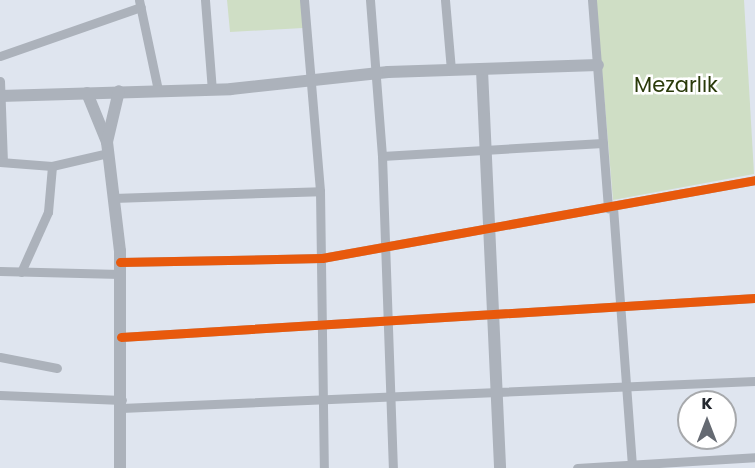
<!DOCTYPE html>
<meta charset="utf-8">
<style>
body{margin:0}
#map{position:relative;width:755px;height:468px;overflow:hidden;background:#dfe5ef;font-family:Poppins,sans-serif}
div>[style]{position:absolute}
.green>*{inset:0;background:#cfdec5}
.minor>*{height:9px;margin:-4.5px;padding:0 4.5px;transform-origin:4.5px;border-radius:4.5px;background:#acb2bb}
.tertiary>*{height:12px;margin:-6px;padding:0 6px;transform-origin:6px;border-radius:6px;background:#acb2bb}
.cycleway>*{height:9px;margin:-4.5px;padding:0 4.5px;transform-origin:4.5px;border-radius:4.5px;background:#e8590c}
span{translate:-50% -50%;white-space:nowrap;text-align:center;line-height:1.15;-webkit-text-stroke:5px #fff;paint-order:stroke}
.park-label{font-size:21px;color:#2a3a0a}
.north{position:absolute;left:677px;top:390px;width:60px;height:60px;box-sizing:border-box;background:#fff;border:2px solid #a7a9ac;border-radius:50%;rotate:0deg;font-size:16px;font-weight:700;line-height:24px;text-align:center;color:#24282f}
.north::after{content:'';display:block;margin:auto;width:21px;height:27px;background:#656a72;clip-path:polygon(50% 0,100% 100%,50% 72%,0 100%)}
</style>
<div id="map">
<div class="green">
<div style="clip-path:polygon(227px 0,301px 0,303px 28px,230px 32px)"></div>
<div style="clip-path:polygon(596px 0,744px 0,754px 174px,613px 200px)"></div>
</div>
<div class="minor">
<div style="left:139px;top:0;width:92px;rotate:78.1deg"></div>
<div style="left:205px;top:0;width:90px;rotate:85.6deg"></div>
<div style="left:304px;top:0;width:192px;rotate:85.2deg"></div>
<div style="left:320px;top:191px;width:277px;rotate:89.2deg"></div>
<div style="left:370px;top:0;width:156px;rotate:85.6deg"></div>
<div style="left:382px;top:156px;width:312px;rotate:88deg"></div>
<div style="left:445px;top:0;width:70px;rotate:85.1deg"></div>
<div style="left:592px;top:0;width:209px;rotate:85.6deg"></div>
<div style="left:0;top:56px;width:149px;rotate:-19.2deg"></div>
<div style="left:0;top:81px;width:81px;rotate:87.9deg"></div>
<div style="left:382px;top:156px;width:221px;rotate:-3.4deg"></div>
<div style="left:0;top:162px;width:52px;rotate:4.4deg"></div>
<div style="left:52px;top:166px;width:57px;rotate:-13.1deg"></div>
<div style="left:113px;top:198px;width:207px;rotate:-1.9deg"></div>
<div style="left:613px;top:207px;width:262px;rotate:85.8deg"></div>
<div style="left:120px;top:262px;width:202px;rotate:-1.1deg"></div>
<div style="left:322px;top:258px;width:440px;rotate:-10.2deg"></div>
<div style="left:0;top:271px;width:120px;rotate:1.4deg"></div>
<div style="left:21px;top:272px;width:66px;rotate:-65.8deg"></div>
<div style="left:48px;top:212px;width:46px;rotate:-85deg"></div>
<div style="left:121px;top:337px;width:635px;rotate:-3.52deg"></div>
<div style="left:0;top:357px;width:58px;rotate:10.9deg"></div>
<div style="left:0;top:395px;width:122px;rotate:2.3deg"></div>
<div style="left:121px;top:408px;width:635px;rotate:-2.44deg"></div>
<div style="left:577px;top:468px;width:178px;rotate:-3.5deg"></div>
</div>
<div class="tertiary">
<div style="left:482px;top:70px;width:398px;rotate:87.4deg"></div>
<div style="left:87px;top:93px;width:53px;rotate:67.8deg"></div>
<div style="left:107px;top:142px;width:110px;rotate:83.2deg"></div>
<div style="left:120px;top:251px;width:217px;rotate:90deg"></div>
<div style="left:0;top:96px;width:231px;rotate:-1.7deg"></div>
<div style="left:231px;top:89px;width:158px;rotate:-6.2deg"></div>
<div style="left:388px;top:72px;width:210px;rotate:-1.9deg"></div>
<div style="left:107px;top:142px;width:52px;rotate:-76.8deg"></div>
</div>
<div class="cycleway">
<div style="left:120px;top:262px;width:202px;rotate:-1.1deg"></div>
<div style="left:322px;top:258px;width:440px;rotate:-10.2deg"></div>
<div style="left:121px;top:337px;width:635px;rotate:-3.52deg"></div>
</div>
<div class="park-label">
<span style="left:676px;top:85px">Mezarlık</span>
</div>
<div class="north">K</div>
</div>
